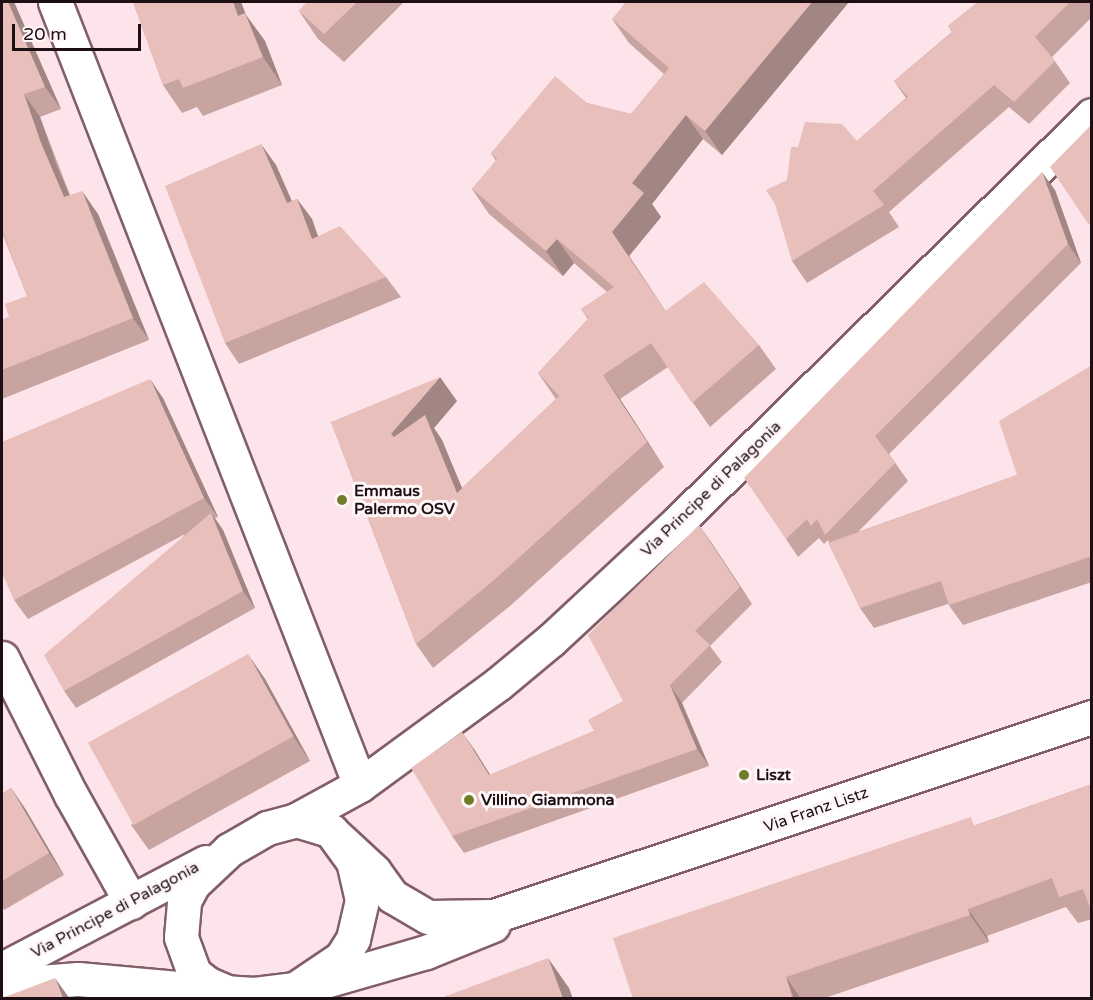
<!DOCTYPE html>
<style>
body{margin:0}
#map{position:relative;width:1093px;height:1000px;overflow:hidden;background:#fde4ea;font-family:"Varela Round",sans-serif}
div>[style]{position:absolute}
.roads{filter:drop-shadow(2px 0 #825f68) drop-shadow(-2px 0 #825f68) drop-shadow(0 2px #825f68) drop-shadow(0 -2px #825f68)}
.minor>*{height:33px;margin:-16.5px;padding:0 16.5px;transform-origin:16.5px;border-radius:16.5px;background:#fff}
.wall>*{inset:0;background:#c8a4a1}
.shaded-wall>*{inset:0;background:#a28683}
.building>*{inset:0;background:#e8bfbb;transform-origin:0 0}
.dots>*{width:16px;height:16px;translate:-50% -50%;box-sizing:border-box;border:3px solid #fff6f8;border-radius:50%}
span{translate:-50% -50%;white-space:nowrap;text-align:center;line-height:1.15;-webkit-text-stroke:6px #fff6f8;paint-order:stroke}
.street-label{font-size:16px;color:#1d0f13}
.poi-label{font-size:16px;color:#1d0f13;font-weight:700}
.left{translate:0 -50%;text-align:left}
.frame{position:absolute;inset:0;border:3px solid #1d0f13;pointer-events:none}
.scale{position:absolute;left:12px;top:24px;width:129px;height:27px;box-sizing:border-box;border:3px solid #1d0f13;border-top:0;padding-left:8px;font-size:18px;line-height:21px;white-space:nowrap;color:#1d0f13;-webkit-text-stroke:4px #fff6f8;paint-order:stroke}
</style>
<div id="map">
<div class="roads">
<div class="minor">
<div style="left:55px;top:2px;width:840px;rotate:68.72deg"></div>
<div style="left:2px;top:658px;width:153px;rotate:63.3deg"></div>
<div style="left:71px;top:795px;width:123px;rotate:60.7deg"></div>
<div style="left:296px;top:820px;width:73px;rotate:-28.7deg"></div>
<div style="left:360px;top:785px;width:171px;rotate:-36.2deg"></div>
<div style="left:498px;top:684px;width:69px;rotate:-39.7deg"></div>
<div style="left:551px;top:640px;width:175px;rotate:-42.9deg"></div>
<div style="left:679px;top:521px;width:579px;rotate:-44.51deg"></div>
<div style="left:296px;top:820px;width:37px;rotate:17deg"></div>
<div style="left:331px;top:831px;width:37px;rotate:54deg"></div>
<div style="left:353px;top:861px;width:40px;rotate:77deg"></div>
<div style="left:362px;top:900px;width:40px;rotate:103deg"></div>
<div style="left:353px;top:939px;width:22px;rotate:122deg"></div>
<div style="left:341px;top:958px;width:55px;rotate:146deg"></div>
<div style="left:295px;top:989px;width:41px;rotate:173deg"></div>
<div style="left:254px;top:994px;width:27px;rotate:-176deg"></div>
<div style="left:227px;top:992px;width:21px;rotate:-157deg"></div>
<div style="left:208px;top:984px;width:18px;rotate:-142deg"></div>
<div style="left:194px;top:973px;width:38px;rotate:-110deg"></div>
<div style="left:181px;top:937px;width:36px;rotate:-85deg"></div>
<div style="left:184px;top:901px;width:19px;rotate:-62deg"></div>
<div style="left:193px;top:884px;width:50px;rotate:-43.4deg"></div>
<div style="left:229px;top:850px;width:44px;rotate:-30.1deg"></div>
<div style="left:267px;top:828px;width:30px;rotate:-15deg"></div>
<div style="left:331px;top:831px;width:59px;rotate:42.9deg"></div>
<div style="left:374px;top:871px;width:31px;rotate:54deg"></div>
<div style="left:392px;top:896px;width:42px;rotate:30.3deg"></div>
<div style="left:428px;top:917px;width:66px;rotate:-0.9deg"></div>
<div style="left:494px;top:916px;width:630px;rotate:-18.41deg"></div>
<div style="left:2px;top:969px;width:230px;rotate:-27.7deg"></div>
<div style="left:315px;top:984px;width:116px;rotate:-16.1deg"></div>
<div style="left:426px;top:952px;width:72px;rotate:-21.9deg"></div>
<div style="left:2px;top:985px;width:76px;rotate:-4.5deg"></div>
<div style="left:78px;top:979px;width:144px;rotate:5.2deg"></div>
</div>
</div>
<div class="wall">
<div style="clip-path:polygon(2px 2px,14px 2px,61px 109px,40px 117px,70px 195px,98px 214px,149px 340px,2px 399px,2px 320px,9px 317px,27px 296px,3px 235px,2px 236px)"></div>
<div style="clip-path:polygon(133px 2px,241px 2px,246px 15px,265px 41px,282px 85px,203px 116px,197px 107px,182px 113px,163px 85px)"></div>
<div style="clip-path:polygon(307px 2px,404px 2px,344px 62px,318px 39px,299px 11px)"></div>
<div style="clip-path:polygon(849px 2px,722px 155px,703px 139px,652px 204px,661px 217px,629px 256px,665px 311px,759px 345px,776px 369px,710px 427px,668px 367px,620px 399px,664px 467px,510px 606px,433px 668px,416px 644px,331px 422px,457px 401px,434px 428px,442px 440px,462px 488px,556px 399px,538px 373px,588px 319px,581px 309px,607px 292px,574px 263px,563px 276px,489px 214px,472px 189px,496px 161px,491px 153px,587px 103px,631px 114px,664px 74px,629px 43px,612px 19px)"></div>
<div style="clip-path:polygon(978px 2px,1092px 2px,1092px 17px,1052px 57px,1070px 83px,1029px 124px,1009px 107px,889px 212px,899px 227px,807px 283px,792px 261px,787px 180px,798px 147px,857px 141px,906px 98px,894px 81px,952px 32px,948px 26px)"></div>
<div style="clip-path:polygon(276px 165px,292px 201px,297px 199px,312px 219px,318px 236px,386px 277px,401px 297px,239px 364px,225px 343px)"></div>
<div style="clip-path:polygon(1055px 190px,1081px 263px,889px 454px,908px 481px,858px 532px,1017px 475px,1092px 365px,1092px 582px,963px 625px,948px 604px,874px 628px,860px 608px,828px 540px,824px 544px,819px 538px,798px 557px,786px 539px)"></div>
<div style="clip-path:polygon(163px 398px,218px 517px,215px 518px,223px 530px,255px 608px,76px 708px,64px 691px,185px 534px,28px 619px,14px 600px)"></div>
<div style="clip-path:polygon(699px 525px,752px 604px,710px 646px,722px 662px,682px 703px,709px 766px,464px 853px,452px 836px,474px 749px,490px 775px,594px 731px,623px 701px)"></div>
<div style="clip-path:polygon(265px 679px,310px 761px,149px 850px,131px 825px)"></div>
<div style="clip-path:polygon(1092px 784px,1092px 919px,1078px 923px,1066px 907px,987px 936px,989px 942px,822px 999px,633px 999px,976px 825px)"></div>
<div style="clip-path:polygon(11px 788px,26px 810px,64px 875px,4px 910px,2px 906px,2px 790px,3px 793px)"></div>
</div>
<div class="shaded-wall">
<div style="clip-path:polygon(8px 2px,14px 2px,61px 109px,45px 87px)"></div>
<div style="clip-path:polygon(233px 2px,241px 2px,246px 15px,265px 41px,282px 85px,263px 57px,238px 16px)"></div>
<div style="clip-path:polygon(812px 2px,849px 2px,722px 155px,705px 131px)"></div>
<div style="clip-path:polygon(24px 94px,40px 117px,57px 166px,80px 220px,64px 197px,41px 143px)"></div>
<div style="clip-path:polygon(686px 115px,703px 139px,652px 204px,661px 217px,629px 256px,682px 335px,612px 232px,632px 183px)"></div>
<div style="clip-path:polygon(261px 144px,276px 165px,301px 223px,287px 203px)"></div>
<div style="clip-path:polygon(1042px 172px,1055px 190px,1081px 263px,1068px 244px)"></div>
<div style="clip-path:polygon(82px 191px,98px 214px,149px 340px,133px 318px)"></div>
<div style="clip-path:polygon(297px 199px,312px 219px,326px 260px,312px 239px)"></div>
<div style="clip-path:polygon(557px 239px,574px 263px,563px 276px,546px 251px)"></div>
<div style="clip-path:polygon(603px 375px,620px 399px,664px 467px,647px 442px)"></div>
<div style="clip-path:polygon(440px 377px,457px 401px,434px 428px,442px 440px,474px 517px,408px 458px,391px 434px)"></div>
<div style="clip-path:polygon(150px 379px,163px 398px,218px 517px,204px 498px)"></div>
<div style="clip-path:polygon(211px 513px,223px 530px,255px 608px,243px 591px)"></div>
<div style="clip-path:polygon(699px 525px,711px 542px,752px 604px,740px 587px)"></div>
<div style="clip-path:polygon(248px 654px,265px 679px,310px 761px,293px 736px)"></div>
<div style="clip-path:polygon(670px 685px,682px 703px,709px 766px,697px 749px)"></div>
<div style="clip-path:polygon(462px 732px,474px 749px,501px 792px,489px 775px)"></div>
<div style="clip-path:polygon(11px 788px,26px 810px,64px 875px,49px 853px)"></div>
<div style="clip-path:polygon(968px 909px,987px 936px,989px 942px,970px 915px)"></div>
<div style="clip-path:polygon(548px 958px,569px 988px,573px 999px,563px 999px)"></div>
<div style="clip-path:polygon(786px 977px,801px 999px,794px 999px)"></div>
<div style="clip-path:polygon(55px 978px,70px 999px,63px 999px)"></div>
</div>
<div class="building">
<div style="clip-path:polygon(2px 2px,8px 2px,45px 87px,24px 94px,41px 143px,64px 197px,82px 191px,133px 318px,2px 370px,2px 320px,9px 317px,5px 304px,27px 296px,2px 230px)"></div>
<div style="clip-path:polygon(133px 2px,233px 2px,238px 16px,245px 13px,263px 57px,183px 88px,179px 79px,163px 85px)"></div>
<div style="clip-path:polygon(307px 2px,357px 2px,324px 34px,299px 11px)"></div>
<div style="clip-path:polygon(626px 2px,812px 2px,705px 131px,686px 115px,632px 183px,644px 193px,612px 232px,665px 311px,704px 282px,759px 345px,692px 403px,651px 343px,603px 375px,647px 442px,493px 581px,416px 644px,331px 422px,440px 377px,391px 434px,394px 437px,425px 415px,457px 493px,559px 396px,538px 373px,589px 318px,581px 309px,614px 287px,557px 239px,546px 251px,472px 189px,497px 159px,491px 153px,555px 76px,587px 103px,631px 114px,669px 68px,612px 19px)"></div>
<div style="clip-path:polygon(978px 2px,1070px 2px,1035px 37px,1055px 61px,1014px 102px,994px 85px,873px 191px,884px 205px,792px 261px,775px 204px,766px 190px,787px 180px,791px 147px,798px 147px,805px 122px,842px 124px,857px 141px,908px 97px,894px 81px,953px 32px,948px 26px)"></div>
<div style="clip-path:polygon(1092px 124px,1092px 222px,1089px 225px,1050px 167px)"></div>
<div style="clip-path:polygon(261px 144px,287px 203px,297px 199px,312px 239px,340px 226px,386px 277px,225px 343px,165px 186px)"></div>
<div style="clip-path:polygon(1042px 172px,1068px 244px,875px 436px,895px 463px,825px 535px,817px 519px,811px 526px,807px 519px,786px 539px,744px 478px)"></div>
<div style="clip-path:polygon(1092px 365px,1092px 556px,949px 605px,941px 581px,860px 608px,828px 543px,1017px 475px,999px 421px)"></div>
<div style="clip-path:polygon(150px 379px,204px 498px,14px 600px,2px 573px,2px 442px)"></div>
<div style="clip-path:polygon(211px 513px,243px 591px,64px 691px,44px 655px)"></div>
<div style="clip-path:polygon(699px 525px,740px 587px,695px 631px,710px 645px,670px 685px,697px 749px,452px 836px,411px 768px,462px 732px,489px 775px,594px 731px,588px 720px,623px 701px,588px 635px)"></div>
<div style="left:248px;top:654px;width:94px;height:183px;rotate:61deg"></div>
<div style="clip-path:polygon(1092px 784px,1092px 913px,1083px 889px,1059px 897px,1052px 878px,968px 909px,970px 915px,786px 977px,792px 997px,788px 999px,633px 999px,613px 938px,971px 817px,974px 826px)"></div>
<div style="clip-path:polygon(11px 788px,49px 853px,2px 881px,2px 794px)"></div>
<div style="clip-path:polygon(548px 958px,563px 999px,438px 999px)"></div>
<div style="clip-path:polygon(55px 978px,63px 999px,2px 999px,2px 998px)"></div>
</div>
<div class="dots">
<div style="left:342px;top:500px;background:#707c28"></div>
<div style="left:744px;top:775px;background:#707c28"></div>
<div style="left:469px;top:800px;background:#707c28"></div>
</div>
<div class="street-label">
<span style="left:711px;top:489px;rotate:-44deg">Via Principe di Palagonia</span>
<span style="left:816px;top:810px;rotate:-19deg">Via Franz Listz</span>
<span style="left:115px;top:910px;rotate:-28deg">Via Principe di Palagonia</span>
</div>
<div class="poi-label">
<span class="left" style="left:354px;top:500px">Emmaus<br>Palermo OSV</span>
<span class="left" style="left:756px;top:775px">Liszt</span>
<span class="left" style="left:481px;top:800px">Villino Giammona</span>
</div>
<div class="frame"></div>
<div class="scale">20 m</div>
</div>
